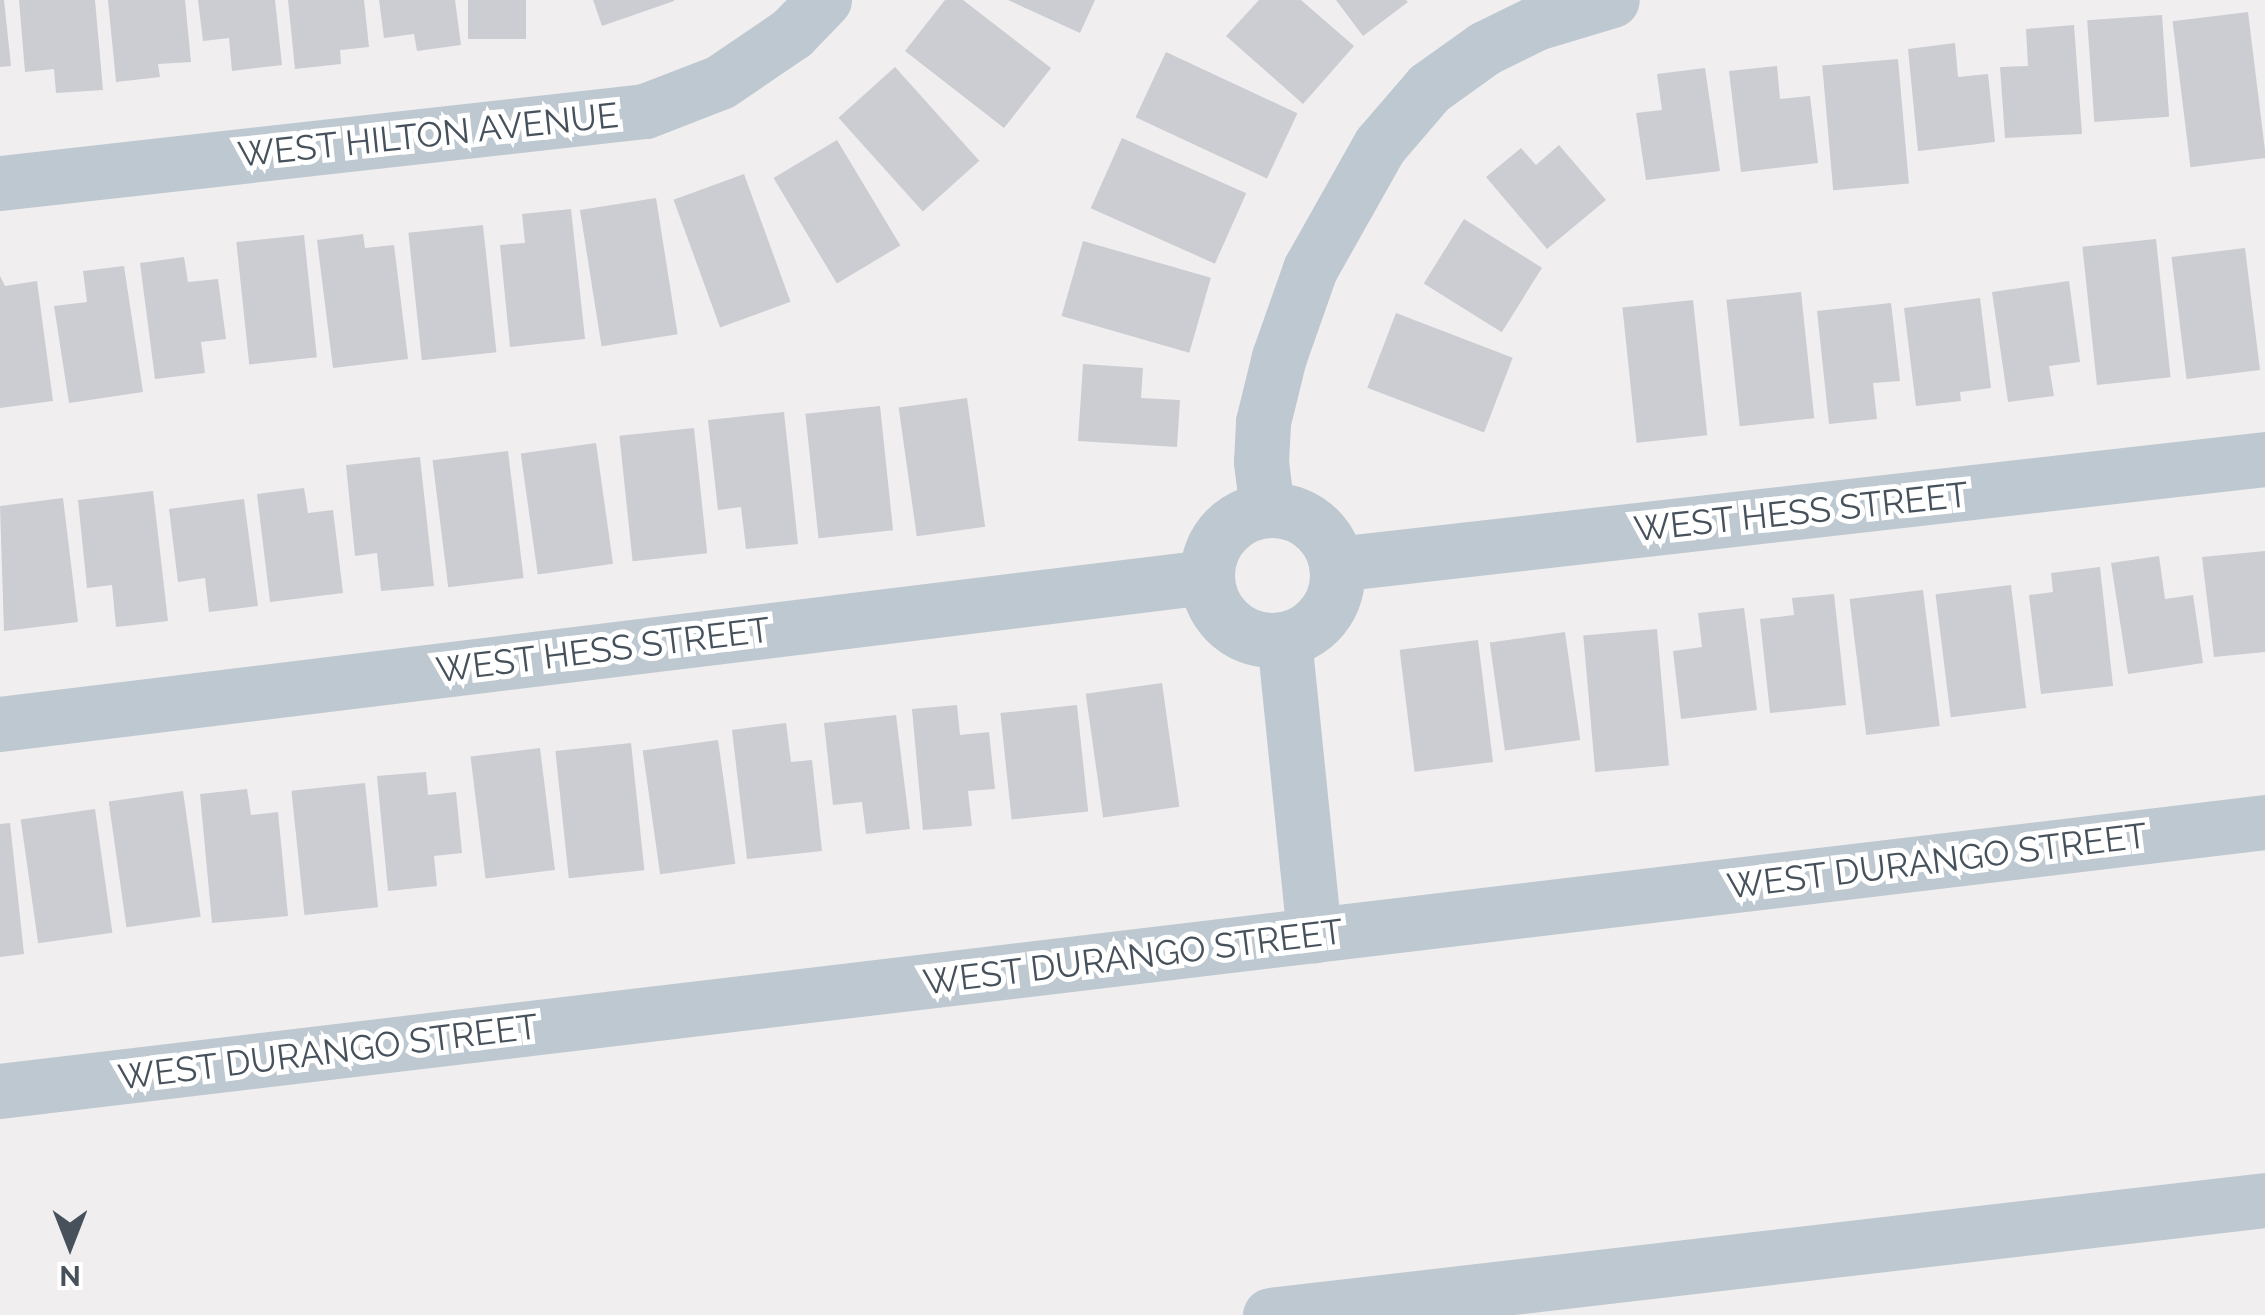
<!DOCTYPE html>
<style>
body{margin:0}
#map{position:relative;width:2265px;height:1315px;overflow:hidden;background:#f0eeee;font-family:Raleway,sans-serif}
div>[style]{position:absolute}
.building>*{inset:0;background:#cbcdd3;transform-origin:0 0}
.minor>*{height:55px;margin:-27.5px;padding:0 27.5px;transform-origin:27.5px;border-radius:27.5px;background:#bec8d0}
.minor>.ring{margin:-27.5px;padding:0;box-sizing:content-box;background:none;border:55px solid #bec8d0;border-radius:50%}
span{translate:-50% -50%;white-space:nowrap;text-align:center;line-height:1.15;-webkit-text-stroke:10px #fff;paint-order:stroke}
.street-label{font-size:35px;color:#46515b}
.north{position:absolute;left:20px;top:1195px;width:100px;height:100px;-webkit-text-stroke:8px #fff;paint-order:stroke;rotate:180deg;font-size:28px;font-weight:700;line-height:40px;text-align:center;color:#46515b}
.north::after{content:'';display:block;margin:auto;width:35px;height:45px;background:#46515b;clip-path:polygon(50% 0,100% 100%,50% 72%,0 100%)}
</style>
<div id="map">
<div class="building">
<div style="clip-path:polygon(0 0,4px 0,11px 66px,0 67px)"></div>
<div style="clip-path:polygon(19px 0,95px 0,103px 90px,56px 93px,54px 69px,25px 72px)"></div>
<div style="clip-path:polygon(108px 0,185px 0,191px 62px,158px 64px,160px 77px,116px 82px)"></div>
<div style="clip-path:polygon(198px 0,275px 0,282px 65px,232px 71px,229px 38px,203px 41px)"></div>
<div style="clip-path:polygon(288px 0,364px 0,369px 47px,340px 50px,341px 64px,295px 69px)"></div>
<div style="clip-path:polygon(379px 0,455px 0,461px 45px,417px 51px,414px 34px,384px 38px)"></div>
<div style="left:468px;top:0;width:58px;height:39px"></div>
<div style="clip-path:polygon(593px 0,674px 0,674px 1px,602px 26px)"></div>
<div style="clip-path:polygon(945px 0,963px 0,1051px 68px,1004px 128px,905px 51px)"></div>
<div style="clip-path:polygon(1008px 0,1095px 0,1080px 33px)"></div>
<div style="clip-path:polygon(1259px 0,1301px 0,1354px 46px,1303px 104px,1226px 36px)"></div>
<div style="clip-path:polygon(1336px 0,1406px 0,1408px 2px,1363px 36px)"></div>
<div style="left:2248px;top:12px;width:147px;height:76px;rotate:83deg"></div>
<div style="left:2162px;top:15px;width:102px;height:75px;rotate:86deg"></div>
<div style="clip-path:polygon(2074px 25px,2082px 134px,2005px 138px,2000px 67px,2028px 66px,2026px 29px)"></div>
<div style="clip-path:polygon(1955px 43px,1958px 77px,1988px 74px,1995px 142px,1918px 151px,1908px 49px)"></div>
<div style="left:1166px;top:52px;width:145px;height:72px;rotate:25deg"></div>
<div style="left:1898px;top:59px;width:125px;height:76px;rotate:85deg"></div>
<div style="clip-path:polygon(1777px 66px,1780px 99px,1810px 96px,1818px 163px,1741px 172px,1729px 71px)"></div>
<div style="left:895px;top:67px;width:126px;height:76px;rotate:48deg"></div>
<div style="clip-path:polygon(1705px 68px,1720px 171px,1646px 180px,1636px 113px,1662px 110px,1657px 74px)"></div>
<div style="left:1122px;top:138px;width:136px;height:77px;rotate:24deg"></div>
<div style="left:837px;top:140px;width:123px;height:74px;rotate:59deg"></div>
<div style="clip-path:polygon(1559px 145px,1606px 200px,1547px 249px,1486px 177px,1521px 148px,1536px 165px)"></div>
<div style="left:744px;top:174px;width:136px;height:75px;rotate:70deg"></div>
<div style="left:656px;top:198px;width:138px;height:77px;rotate:81deg"></div>
<div style="clip-path:polygon(571px 209px,585px 339px,510px 347px,500px 245px,525px 243px,522px 214px)"></div>
<div style="left:1464px;top:219px;width:92px;height:76px;rotate:32deg"></div>
<div style="left:483px;top:225px;width:128px;height:75px;rotate:84deg"></div>
<div style="clip-path:polygon(363px 234px,365px 248px,394px 245px,408px 359px,333px 368px,317px 240px)"></div>
<div style="left:304px;top:235px;width:123px;height:68px;rotate:84deg"></div>
<div style="left:2156px;top:239px;width:139px;height:74px;rotate:84deg"></div>
<div style="left:1083px;top:241px;width:133px;height:78px;rotate:16deg"></div>
<div style="left:2245px;top:248px;width:123px;height:74px;rotate:83deg"></div>
<div style="clip-path:polygon(184px 257px,188px 282px,218px 279px,226px 339px,201px 342px,205px 373px,155px 379px,140px 263px)"></div>
<div style="clip-path:polygon(124px 266px,143px 392px,69px 403px,54px 306px,87px 302px,83px 271px)"></div>
<div style="clip-path:polygon(0 276px,5px 286px,37px 281px,53px 401px,0 408px)"></div>
<div style="clip-path:polygon(2069px 281px,2080px 362px,2049px 366px,2054px 396px,2008px 402px,1992px 292px)"></div>
<div style="left:1801px;top:292px;width:127px;height:75px;rotate:84deg"></div>
<div style="clip-path:polygon(1980px 298px,1991px 388px,1960px 392px,1961px 401px,1916px 406px,1904px 308px)"></div>
<div style="left:1693px;top:300px;width:136px;height:71px;rotate:84deg"></div>
<div style="clip-path:polygon(1891px 303px,1900px 381px,1873px 383px,1877px 419px,1829px 424px,1817px 311px)"></div>
<div style="left:1396px;top:313px;width:125px;height:80px;rotate:21deg"></div>
<div style="clip-path:polygon(1083px 364px,1143px 368px,1141px 398px,1180px 400px,1177px 447px,1078px 441px)"></div>
<div style="left:967px;top:398px;width:130px;height:69px;rotate:82deg"></div>
<div style="left:880px;top:406px;width:125px;height:75px;rotate:84deg"></div>
<div style="clip-path:polygon(784px 412px,798px 544px,746px 549px,741px 507px,718px 510px,708px 420px)"></div>
<div style="left:694px;top:428px;width:126px;height:75px;rotate:84deg"></div>
<div style="left:596px;top:443px;width:122px;height:76px;rotate:82deg"></div>
<div style="left:508px;top:451px;width:128px;height:76px;rotate:83deg"></div>
<div style="clip-path:polygon(420px 457px,434px 586px,381px 591px,377px 553px,355px 556px,346px 465px)"></div>
<div style="clip-path:polygon(304px 488px,308px 513px,333px 510px,343px 593px,270px 602px,257px 494px)"></div>
<div style="clip-path:polygon(153px 491px,168px 621px,116px 627px,112px 585px,87px 588px,78px 500px)"></div>
<div style="clip-path:polygon(63px 498px,78px 622px,4px 631px,0 506px)"></div>
<div style="clip-path:polygon(244px 499px,258px 606px,209px 612px,205px 578px,178px 582px,169px 509px)"></div>
<div style="clip-path:polygon(2265px 551px,2265px 652px,2214px 657px,2202px 557px)"></div>
<div style="clip-path:polygon(2159px 556px,2165px 599px,2193px 595px,2203px 663px,2128px 674px,2111px 563px)"></div>
<div style="clip-path:polygon(2100px 567px,2113px 686px,2041px 694px,2029px 595px,2053px 592px,2051px 573px)"></div>
<div style="left:2011px;top:585px;width:124px;height:76px;rotate:83deg"></div>
<div style="left:1923px;top:590px;width:137px;height:74px;rotate:83deg"></div>
<div style="clip-path:polygon(1834px 594px,1846px 705px,1770px 713px,1760px 619px,1794px 615px,1792px 598px)"></div>
<div style="clip-path:polygon(1744px 608px,1757px 710px,1681px 719px,1673px 651px,1702px 647px,1698px 613px)"></div>
<div style="left:1657px;top:629px;width:137px;height:74px;rotate:85deg"></div>
<div style="left:1565px;top:632px;width:109px;height:76px;rotate:82deg"></div>
<div style="left:1478px;top:640px;width:123px;height:79px;rotate:83deg"></div>
<div style="left:1162px;top:683px;width:125px;height:77px;rotate:82deg"></div>
<div style="clip-path:polygon(957px 705px,960px 735px,989px 732px,995px 789px,968px 791px,972px 826px,923px 830px,912px 709px)"></div>
<div style="left:1077px;top:705px;width:107px;height:77px;rotate:84deg"></div>
<div style="clip-path:polygon(896px 715px,910px 829px,866px 834px,862px 802px,833px 805px,824px 723px)"></div>
<div style="clip-path:polygon(786px 723px,791px 762px,812px 760px,822px 851px,747px 859px,732px 730px)"></div>
<div style="left:718px;top:740px;width:125px;height:76px;rotate:82deg"></div>
<div style="left:631px;top:743px;width:128px;height:76px;rotate:84deg"></div>
<div style="left:540px;top:748px;width:123px;height:70px;rotate:83deg"></div>
<div style="clip-path:polygon(426px 772px,428px 795px,456px 792px,462px 853px,434px 856px,437px 886px,388px 891px,377px 776px)"></div>
<div style="left:365px;top:783px;width:125px;height:74px;rotate:84deg"></div>
<div style="clip-path:polygon(247px 789px,251px 815px,278px 812px,288px 916px,212px 923px,200px 794px)"></div>
<div style="left:183px;top:791px;width:127px;height:75px;rotate:82deg"></div>
<div style="left:95px;top:809px;width:125px;height:75px;rotate:82deg"></div>
<div style="clip-path:polygon(10px 823px,24px 954px,0 957px,0 824px)"></div>
</div>
<div class="minor">
<div style="left:0;top:183px;width:649px;rotate:-6.37deg"></div>
<div style="left:645px;top:111px;width:80px;rotate:-21.1deg"></div>
<div style="left:720px;top:82px;width:87px;rotate:-34.2deg"></div>
<div style="left:792px;top:33px;width:46px;rotate:-45.9deg"></div>
<div style="left:1267px;top:510px;width:48px;rotate:-97.1deg"></div>
<div style="left:1261px;top:462px;width:40px;rotate:-87.1deg"></div>
<div style="left:1263px;top:422px;width:67px;rotate:-76.2deg"></div>
<div style="left:1279px;top:357px;width:93px;rotate:-70.6deg"></div>
<div style="left:1310px;top:269px;width:142px;rotate:-60.6deg"></div>
<div style="left:1380px;top:145px;width:75px;rotate:-49.3deg"></div>
<div style="left:1429px;top:88px;width:69px;rotate:-35.5deg"></div>
<div style="left:1485px;top:48px;width:57px;rotate:-26.1deg"></div>
<div style="left:1536px;top:23px;width:79px;rotate:-16.8deg"></div>
<div class="ring" style="left:1207px;top:510px;width:75px;height:75px"></div>
<div style="left:1336px;top:564px;width:935px;rotate:-6.45deg"></div>
<div style="left:1284px;top:639px;width:298px;rotate:84.2deg"></div>
<div style="left:0;top:724px;width:1215px;rotate:-6.95deg"></div>
<div style="left:0;top:1091px;width:2281px;rotate:-6.77deg"></div>
<div style="left:1270px;top:1315px;width:1002px;rotate:-6.59deg"></div>
</div>
<div class="street-label">
<span style="left:428px;top:135px;rotate:-6deg">WEST HILTON AVENUE</span>
<span style="left:1801px;top:512px;rotate:-6deg">WEST HESS STREET</span>
<span style="left:603px;top:650px;rotate:-7deg">WEST HESS STREET</span>
<span style="left:1937px;top:861px;rotate:-7deg">WEST DURANGO STREET</span>
<span style="left:1133px;top:957px;rotate:-7deg">WEST DURANGO STREET</span>
<span style="left:328px;top:1052px;rotate:-7deg">WEST DURANGO STREET</span>
</div>
<div class="north">N</div>
</div>
